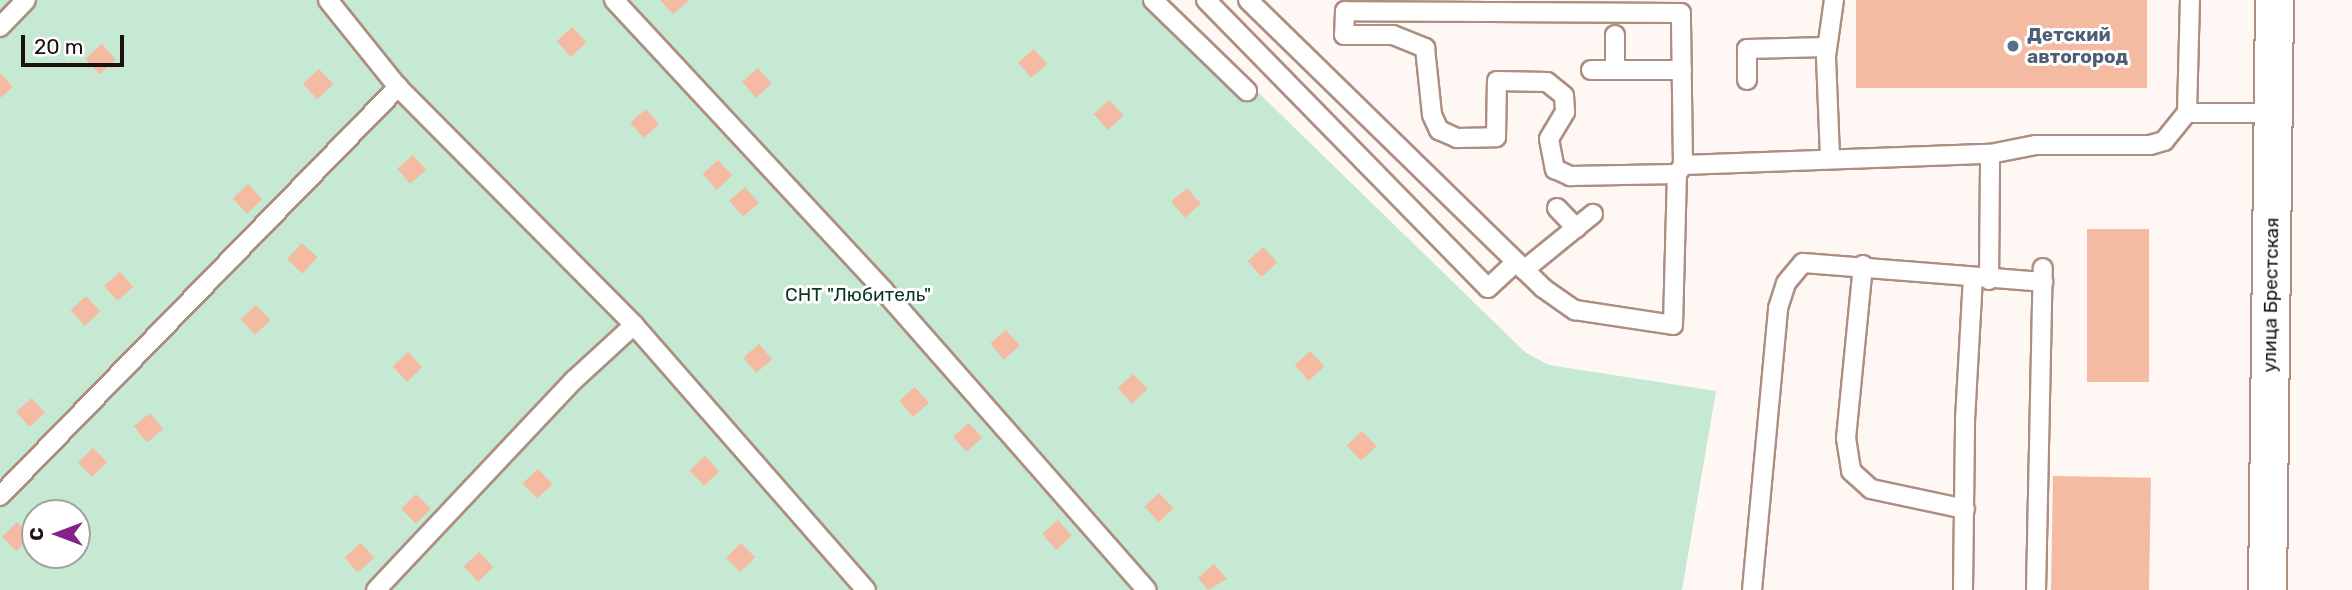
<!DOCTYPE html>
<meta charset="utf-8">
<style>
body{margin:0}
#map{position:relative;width:2352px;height:590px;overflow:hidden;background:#fef7f4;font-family:Rubik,sans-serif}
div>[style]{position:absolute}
.green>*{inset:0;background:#c5e9d2}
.building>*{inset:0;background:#f4baa2;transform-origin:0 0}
.roads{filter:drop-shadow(2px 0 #ad8e81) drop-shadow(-2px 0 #ad8e81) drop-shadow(0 2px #ad8e81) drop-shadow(0 -2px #ad8e81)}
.lane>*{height:18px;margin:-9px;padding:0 9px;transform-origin:9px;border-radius:9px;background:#fff}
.street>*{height:37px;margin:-18.5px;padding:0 18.5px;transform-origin:18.5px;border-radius:18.5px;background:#fff}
.dots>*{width:19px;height:19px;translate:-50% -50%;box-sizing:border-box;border:4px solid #fff;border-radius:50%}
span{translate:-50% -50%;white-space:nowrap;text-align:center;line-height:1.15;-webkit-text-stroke:6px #fff;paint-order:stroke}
.service-label{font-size:19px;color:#4e5e75;font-weight:700}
.left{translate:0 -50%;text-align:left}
.park-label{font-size:19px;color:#0a3720}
.street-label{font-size:19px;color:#1c110c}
.north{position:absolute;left:21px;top:499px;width:70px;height:70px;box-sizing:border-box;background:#fff;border:2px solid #a4a09e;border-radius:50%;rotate:270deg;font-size:19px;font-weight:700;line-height:28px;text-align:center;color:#1c110c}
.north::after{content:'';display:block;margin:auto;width:24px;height:32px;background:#87228a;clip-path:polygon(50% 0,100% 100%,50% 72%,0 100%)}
.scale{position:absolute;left:21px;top:35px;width:103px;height:32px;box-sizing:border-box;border:4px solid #1c110c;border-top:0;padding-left:9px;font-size:21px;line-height:24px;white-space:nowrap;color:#1c110c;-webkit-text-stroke:5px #fff;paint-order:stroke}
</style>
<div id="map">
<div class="green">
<div style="clip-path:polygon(evenodd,0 0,1163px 0,1526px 353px,1549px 365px,1716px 391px,1682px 590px,0 590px,0 0,35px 513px,77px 513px,77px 555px,35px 555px,35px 513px)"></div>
</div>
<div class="building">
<div style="clip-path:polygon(660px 0,689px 0,673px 14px)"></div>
<div style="left:1856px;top:0;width:291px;height:88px"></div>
<div style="left:572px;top:27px;width:21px;height:21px;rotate:47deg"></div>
<div style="left:102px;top:44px;width:21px;height:22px;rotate:49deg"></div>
<div style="left:1034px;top:49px;width:20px;height:21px;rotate:49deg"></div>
<div style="left:758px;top:68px;width:21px;height:21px;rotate:49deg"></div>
<div style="left:319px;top:69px;width:21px;height:22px;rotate:47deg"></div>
<div style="clip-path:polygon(0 73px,13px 87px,0 98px)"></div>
<div style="left:1109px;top:100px;width:21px;height:21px;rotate:47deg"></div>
<div style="left:646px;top:109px;width:20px;height:21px;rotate:49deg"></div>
<div style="left:413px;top:155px;width:20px;height:21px;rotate:49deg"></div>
<div style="left:718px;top:160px;width:21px;height:21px;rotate:47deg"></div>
<div style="left:248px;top:184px;width:21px;height:21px;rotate:47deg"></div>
<div style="left:745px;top:187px;width:21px;height:21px;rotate:49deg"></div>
<div style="left:1187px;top:188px;width:21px;height:21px;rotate:49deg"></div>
<div style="left:2087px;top:229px;width:62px;height:153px"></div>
<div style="left:302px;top:243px;width:21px;height:22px;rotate:43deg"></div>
<div style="left:1263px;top:247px;width:21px;height:21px;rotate:47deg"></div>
<div style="left:120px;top:272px;width:20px;height:21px;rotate:49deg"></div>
<div style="left:86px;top:296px;width:21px;height:21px;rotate:47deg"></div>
<div style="left:256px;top:305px;width:21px;height:21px;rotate:47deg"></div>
<div style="left:1006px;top:330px;width:21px;height:21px;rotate:49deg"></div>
<div style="left:759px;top:344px;width:20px;height:21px;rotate:49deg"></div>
<div style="left:1310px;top:351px;width:21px;height:21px;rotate:47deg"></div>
<div style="left:408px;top:352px;width:21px;height:21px;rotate:47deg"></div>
<div style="left:1133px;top:374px;width:21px;height:21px;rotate:47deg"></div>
<div style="left:915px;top:387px;width:21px;height:21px;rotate:49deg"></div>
<div style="left:32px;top:398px;width:20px;height:21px;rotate:49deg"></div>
<div style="left:150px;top:413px;width:21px;height:21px;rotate:51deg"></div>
<div style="left:969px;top:423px;width:20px;height:21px;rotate:49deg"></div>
<div style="left:1362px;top:431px;width:21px;height:21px;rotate:47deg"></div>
<div style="left:93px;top:448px;width:20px;height:21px;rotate:45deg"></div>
<div style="left:705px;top:456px;width:21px;height:21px;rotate:47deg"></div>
<div style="left:538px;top:469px;width:21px;height:21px;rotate:47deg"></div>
<div style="left:2053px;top:476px;width:98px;height:114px;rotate:1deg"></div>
<div style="left:1159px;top:493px;width:21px;height:20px;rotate:47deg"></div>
<div style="left:416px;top:494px;width:21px;height:21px;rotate:45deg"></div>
<div style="left:1058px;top:520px;width:21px;height:21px;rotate:49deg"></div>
<div style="left:17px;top:522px;width:20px;height:21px;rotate:45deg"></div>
<div style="left:361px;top:543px;width:20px;height:22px;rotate:49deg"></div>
<div style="left:741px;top:543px;width:20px;height:21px;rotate:45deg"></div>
<div style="left:479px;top:552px;width:21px;height:21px;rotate:47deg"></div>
<div style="clip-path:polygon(1214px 564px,1227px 579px,1208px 590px,1198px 578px)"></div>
</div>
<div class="roads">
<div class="lane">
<div style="left:328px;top:0;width:112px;rotate:51.2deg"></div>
<div style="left:398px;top:87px;width:335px;rotate:45.2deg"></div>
<div style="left:634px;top:325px;width:352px;rotate:48.8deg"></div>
<div style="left:614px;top:0;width:397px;rotate:47.1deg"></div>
<div style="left:884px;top:291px;width:398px;rotate:48.7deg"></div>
<div style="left:1153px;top:0;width:131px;rotate:44.1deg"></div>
<div style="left:1206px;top:0;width:403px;rotate:45.6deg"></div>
<div style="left:1488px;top:288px;width:38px;rotate:-43deg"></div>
<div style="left:1248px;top:0;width:412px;rotate:44.3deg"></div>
<div style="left:1543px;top:288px;width:39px;rotate:35deg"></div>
<div style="left:1575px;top:310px;width:99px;rotate:8.7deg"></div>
<div style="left:1673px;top:325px;width:151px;rotate:-88.5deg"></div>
<div style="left:1677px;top:174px;width:11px;rotate:-56deg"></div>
<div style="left:1683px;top:165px;width:152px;rotate:-90.8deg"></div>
<div style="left:1681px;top:13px;width:336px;rotate:-179.7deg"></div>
<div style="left:1345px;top:11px;width:24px;rotate:92deg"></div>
<div style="left:1344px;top:35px;width:49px"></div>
<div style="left:1393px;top:35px;width:35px;rotate:22deg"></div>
<div style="left:1425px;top:48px;width:67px;rotate:84deg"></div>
<div style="left:1432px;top:115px;width:17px;rotate:65deg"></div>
<div style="left:1439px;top:130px;width:20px;rotate:24deg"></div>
<div style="left:1457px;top:138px;width:39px;rotate:-1deg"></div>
<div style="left:1496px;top:137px;width:56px;rotate:-89deg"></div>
<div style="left:1497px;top:81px;width:50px;rotate:1.1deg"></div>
<div style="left:1547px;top:82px;width:22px;rotate:39deg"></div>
<div style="left:1564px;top:96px;width:16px;rotate:86deg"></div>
<div style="left:1565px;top:112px;width:31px;rotate:121deg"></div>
<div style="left:1549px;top:139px;width:31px;rotate:79deg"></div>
<div style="left:1555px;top:169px;width:17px;rotate:25deg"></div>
<div style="left:1570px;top:176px;width:107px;rotate:-1.1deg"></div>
<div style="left:0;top:27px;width:37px;rotate:-46deg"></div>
<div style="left:1615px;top:35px;width:35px;rotate:90deg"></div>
<div style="left:1591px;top:70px;width:91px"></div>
<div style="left:1747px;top:80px;width:31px;rotate:-90deg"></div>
<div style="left:1747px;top:49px;width:80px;rotate:-1.4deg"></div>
<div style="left:2187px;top:113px;width:86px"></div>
<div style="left:1830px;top:157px;width:101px;rotate:-92.3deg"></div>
<div style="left:1826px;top:56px;width:57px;rotate:-81.9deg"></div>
<div style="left:1683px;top:165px;width:307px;rotate:-2.1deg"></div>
<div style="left:1990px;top:154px;width:47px;rotate:-11.1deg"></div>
<div style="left:2036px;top:145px;width:114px"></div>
<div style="left:2150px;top:145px;width:15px;rotate:-16deg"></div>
<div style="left:2164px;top:141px;width:36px;rotate:-51deg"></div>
<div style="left:2187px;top:113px;width:113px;rotate:-88.5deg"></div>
<div style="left:1557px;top:208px;width:28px;rotate:46deg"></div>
<div style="left:1863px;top:265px;width:174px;rotate:95.6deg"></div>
<div style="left:1846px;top:438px;width:33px;rotate:81deg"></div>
<div style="left:1851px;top:471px;width:27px;rotate:42deg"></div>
<div style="left:1871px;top:489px;width:96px;rotate:12deg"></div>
<div style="left:1524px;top:270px;width:89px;rotate:-39.1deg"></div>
<div style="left:1989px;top:280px;width:126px;rotate:-89.5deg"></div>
<div style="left:0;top:496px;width:571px;rotate:-45.78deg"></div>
<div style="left:376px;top:590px;width:289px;rotate:-46.7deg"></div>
<div style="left:574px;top:380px;width:81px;rotate:-42.5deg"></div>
<div style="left:1752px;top:590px;width:283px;rotate:-84.7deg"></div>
<div style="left:1778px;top:308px;width:26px;rotate:-72deg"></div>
<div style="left:1786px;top:283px;width:26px;rotate:-50deg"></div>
<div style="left:1803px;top:263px;width:241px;rotate:4.5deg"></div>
<div style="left:1963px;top:590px;width:170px;rotate:-89.3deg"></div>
<div style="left:1965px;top:420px;width:141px;rotate:-86.8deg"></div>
<div style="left:2036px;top:590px;width:322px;rotate:-88.8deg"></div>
</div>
<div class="street">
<div style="left:2267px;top:590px;width:590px;rotate:-89.32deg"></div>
</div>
</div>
<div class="dots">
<div style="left:2013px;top:46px;background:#5c6f8a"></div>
</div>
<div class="service-label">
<span class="left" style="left:2027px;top:46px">Детский<br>автогород</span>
</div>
<div class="park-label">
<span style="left:858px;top:295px">СНТ "Любитель"</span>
</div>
<div class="street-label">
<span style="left:2271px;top:295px;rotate:-89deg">улица Брестская</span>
</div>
<div class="north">С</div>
<div class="scale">20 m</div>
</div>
